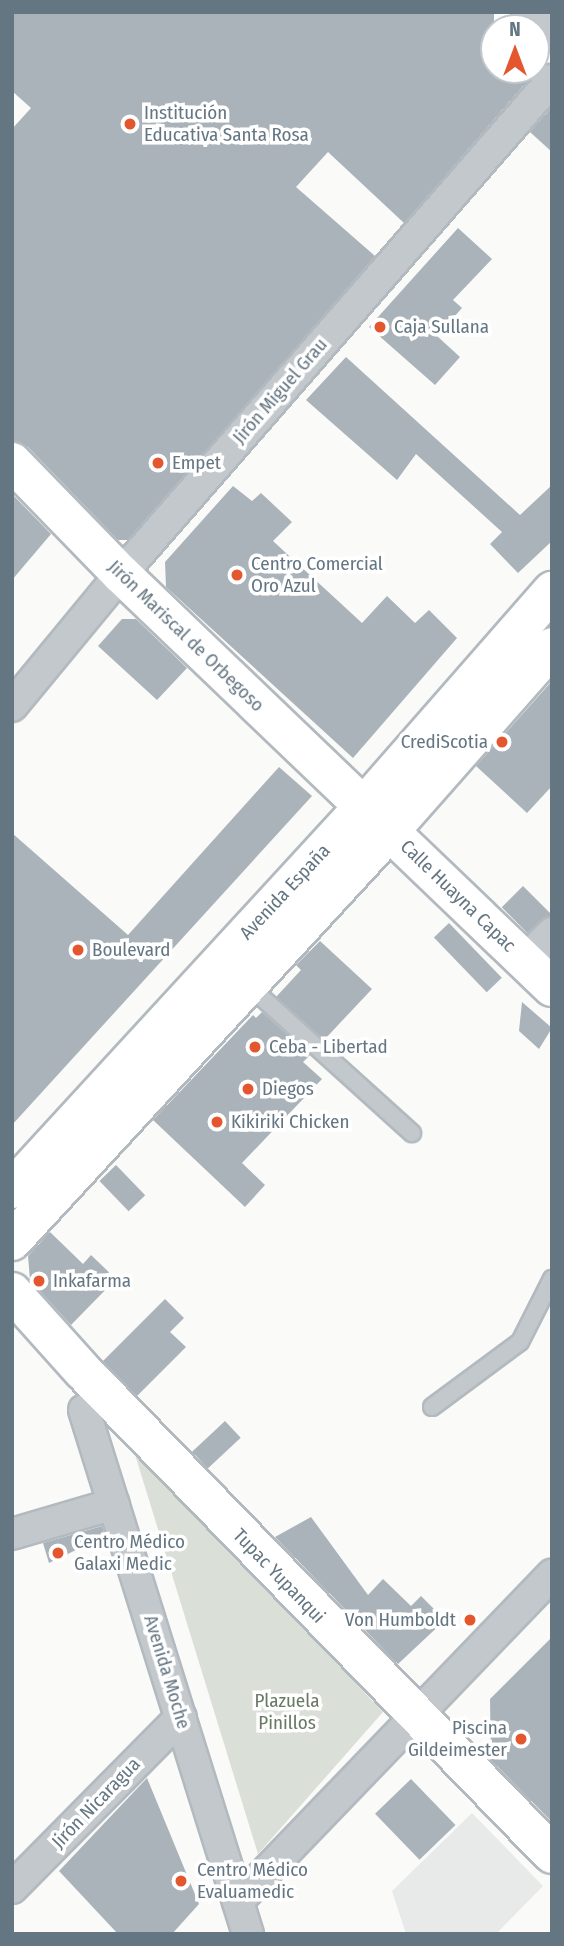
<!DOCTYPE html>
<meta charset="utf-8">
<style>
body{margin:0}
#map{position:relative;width:564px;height:1946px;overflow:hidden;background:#fafaf8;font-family:"Fira Sans Condensed",sans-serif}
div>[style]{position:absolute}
.built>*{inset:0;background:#e8e9e9}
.green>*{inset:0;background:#dadfd7}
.building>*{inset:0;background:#aab3b9;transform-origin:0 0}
.roads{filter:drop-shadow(2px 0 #b3babf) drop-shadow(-2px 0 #b3babf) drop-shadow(0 2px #b3babf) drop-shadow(0 -2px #b3babf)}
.lane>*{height:16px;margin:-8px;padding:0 8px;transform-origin:8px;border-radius:8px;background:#c3c8cc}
.street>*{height:30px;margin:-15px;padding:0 15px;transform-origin:15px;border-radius:15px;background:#c3c8cc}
.secondary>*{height:38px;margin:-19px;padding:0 19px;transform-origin:19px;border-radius:19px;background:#fff}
.primary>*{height:38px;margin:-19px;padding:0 19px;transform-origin:19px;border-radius:19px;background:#fff}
.dots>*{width:19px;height:19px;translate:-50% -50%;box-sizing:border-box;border:4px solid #fff;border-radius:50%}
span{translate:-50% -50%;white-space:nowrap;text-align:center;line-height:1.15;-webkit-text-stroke:7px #fff;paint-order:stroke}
.poi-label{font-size:19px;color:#657683}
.left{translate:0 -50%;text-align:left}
.right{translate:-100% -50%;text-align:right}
.street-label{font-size:19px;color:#657683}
.park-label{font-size:19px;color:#687a64}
.frame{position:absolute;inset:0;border:14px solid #657683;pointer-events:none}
.north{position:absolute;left:480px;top:14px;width:70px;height:70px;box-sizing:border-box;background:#fff;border:2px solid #c1c8cd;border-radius:50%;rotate:0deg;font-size:19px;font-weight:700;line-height:28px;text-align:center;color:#657683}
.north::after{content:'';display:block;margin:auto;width:24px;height:32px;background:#e4572e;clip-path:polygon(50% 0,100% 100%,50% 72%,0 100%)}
</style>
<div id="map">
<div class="built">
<div style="clip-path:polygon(472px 1813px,543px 1886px,496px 1934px,406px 1934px,392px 1891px)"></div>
</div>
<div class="green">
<div style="clip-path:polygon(133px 1448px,383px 1712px,258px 1854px)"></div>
</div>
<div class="building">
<div style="clip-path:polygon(12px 12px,494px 12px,494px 70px,537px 70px,404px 223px,328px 152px,296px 187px,375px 256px,128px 540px,118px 540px,28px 447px,12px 441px,12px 129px,31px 108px,12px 91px)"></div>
<div style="clip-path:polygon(552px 107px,552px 152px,530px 132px)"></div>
<div style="clip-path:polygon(458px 228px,492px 259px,453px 300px,462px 308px,437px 336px,460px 357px,435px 385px,369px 327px)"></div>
<div style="clip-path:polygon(346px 357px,520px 515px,552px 485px,552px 541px,518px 573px,490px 544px,502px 532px,416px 454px,397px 480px,306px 400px)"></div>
<div style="clip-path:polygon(233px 486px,252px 501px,261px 493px,292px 522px,273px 541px,362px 623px,387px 596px,415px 623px,429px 610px,457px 638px,353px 758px,166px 587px,165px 562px)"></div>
<div style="clip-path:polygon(12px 494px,51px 534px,12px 580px)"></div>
<div style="clip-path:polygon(122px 619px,136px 619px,187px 668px,157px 700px,98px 646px)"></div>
<div style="clip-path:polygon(552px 681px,552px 786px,527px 813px,476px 766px)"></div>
<div style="clip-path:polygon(279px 767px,312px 796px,12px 1125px,12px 833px,128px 935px)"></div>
<div style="left:523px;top:886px;width:41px;height:30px;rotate:45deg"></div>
<div style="left:449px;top:923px;width:76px;height:21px;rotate:46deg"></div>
<div style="clip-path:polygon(320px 941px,372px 989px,324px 1040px,276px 997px,301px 970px,296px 965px)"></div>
<div style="clip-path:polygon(522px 1002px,552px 1028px,539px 1049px,519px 1031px)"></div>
<div style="clip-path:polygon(262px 1012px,310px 1055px,303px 1062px,322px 1079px,242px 1163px,265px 1185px,245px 1207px,153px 1120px,253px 1015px,256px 1018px)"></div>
<div style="left:116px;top:1165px;width:42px;height:23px;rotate:46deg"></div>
<div style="clip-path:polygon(50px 1232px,83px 1264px,91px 1255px,116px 1279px,71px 1325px,30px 1280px,28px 1256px)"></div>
<div style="clip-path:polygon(165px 1299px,184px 1318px,170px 1332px,186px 1347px,137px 1396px,103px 1361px)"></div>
<div style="left:225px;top:1421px;width:23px;height:45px;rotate:47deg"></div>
<div style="clip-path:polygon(311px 1517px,368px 1595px,383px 1579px,411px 1606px,421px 1596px,445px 1620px,398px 1664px,275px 1537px)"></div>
<div style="clip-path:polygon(102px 1526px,105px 1536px,49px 1563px,43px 1543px)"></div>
<div style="clip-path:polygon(552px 1637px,552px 1822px,491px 1760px,490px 1699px)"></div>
<div style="clip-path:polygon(147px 1778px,199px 1904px,172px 1934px,118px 1934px,59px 1871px)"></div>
<div style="left:411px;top:1779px;width:64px;height:50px;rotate:46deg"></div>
</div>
<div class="roads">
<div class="lane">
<div style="left:248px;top:985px;width:221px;rotate:42.1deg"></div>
<div style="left:432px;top:1407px;width:109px;rotate:-36.5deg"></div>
<div style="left:520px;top:1342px;width:71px;rotate:-63.1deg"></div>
</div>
<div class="street">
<div style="left:527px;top:12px;width:35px;rotate:44deg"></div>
<div style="left:12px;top:706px;width:171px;rotate:-50.5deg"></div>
<div style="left:121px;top:574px;width:656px;rotate:-48.9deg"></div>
<div style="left:525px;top:960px;width:38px;rotate:-45deg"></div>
<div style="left:84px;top:1410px;width:549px;rotate:72.62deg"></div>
<div style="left:12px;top:1534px;width:106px;rotate:-16.4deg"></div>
<div style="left:12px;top:1888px;width:240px;rotate:-45.3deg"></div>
<div style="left:238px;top:1901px;width:453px;rotate:-46.1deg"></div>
</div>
<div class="secondary">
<div style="left:12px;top:462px;width:156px;rotate:45.8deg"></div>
<div style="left:121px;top:574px;width:597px;rotate:43.78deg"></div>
<div style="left:12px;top:1292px;width:106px;rotate:48.1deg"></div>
<div style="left:83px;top:1371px;width:673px;rotate:45.84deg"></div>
</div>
<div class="primary">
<div style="left:12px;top:1189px;width:520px;rotate:-47.42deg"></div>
<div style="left:364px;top:806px;width:286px;rotate:-48.8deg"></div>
<div style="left:12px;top:1241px;width:558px;rotate:-47.33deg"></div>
<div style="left:390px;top:831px;width:245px;rotate:-48.6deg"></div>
</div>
</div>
<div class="dots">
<div style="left:130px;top:124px;background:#e4572e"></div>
<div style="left:380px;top:327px;background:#e4572e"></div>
<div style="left:158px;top:463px;background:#e4572e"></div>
<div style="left:237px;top:575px;background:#e4572e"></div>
<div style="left:502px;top:742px;background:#e4572e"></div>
<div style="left:78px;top:950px;background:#e4572e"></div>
<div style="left:255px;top:1047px;background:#e4572e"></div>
<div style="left:248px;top:1089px;background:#e4572e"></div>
<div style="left:217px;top:1122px;background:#e4572e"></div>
<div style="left:39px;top:1281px;background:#e4572e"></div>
<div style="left:58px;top:1553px;background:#e4572e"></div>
<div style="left:470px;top:1620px;background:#e4572e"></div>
<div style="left:521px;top:1739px;background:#e4572e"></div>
<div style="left:181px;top:1881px;background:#e4572e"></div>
</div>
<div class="poi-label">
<span class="left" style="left:144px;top:124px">Institución<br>Educativa Santa Rosa</span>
<span class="left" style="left:394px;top:327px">Caja Sullana</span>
<span class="left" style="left:172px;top:463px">Empet</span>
<span class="left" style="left:251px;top:575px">Centro Comercial<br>Oro Azul</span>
<span class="right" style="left:488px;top:742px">CrediScotia</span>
<span class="left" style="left:92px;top:950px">Boulevard</span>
<span class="left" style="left:269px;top:1047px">Ceba - Libertad</span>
<span class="left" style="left:262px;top:1089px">Diegos</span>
<span class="left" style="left:231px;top:1122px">Kikiriki Chicken</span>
<span class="left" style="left:53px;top:1281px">Inkafarma</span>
<span class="left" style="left:74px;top:1553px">Centro Médico<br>Galaxi Medic</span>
<span class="right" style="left:456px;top:1620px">Von Humboldt</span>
<span class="right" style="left:507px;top:1739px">Piscina<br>Gildeimester</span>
<span class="left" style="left:197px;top:1881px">Centro Médico<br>Evaluamedic</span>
</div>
<div class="street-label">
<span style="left:280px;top:391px;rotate:-49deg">Jirón Miguel Grau</span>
<span style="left:186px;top:636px;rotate:44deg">Jirón Mariscal de Orbegoso</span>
<span style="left:285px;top:892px;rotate:-47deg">Avenida España</span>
<span style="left:458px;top:896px;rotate:44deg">Calle Huayna Capac</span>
<span style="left:279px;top:1576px;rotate:46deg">Tupac Yupanqui</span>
<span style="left:167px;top:1672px;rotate:73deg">Avenida Moche</span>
<span style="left:96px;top:1803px;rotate:-46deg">Jirón Nicaragua</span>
</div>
<div class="park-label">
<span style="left:287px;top:1712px">Plazuela<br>Pinillos</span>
</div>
<div class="frame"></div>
<div class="north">N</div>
</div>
